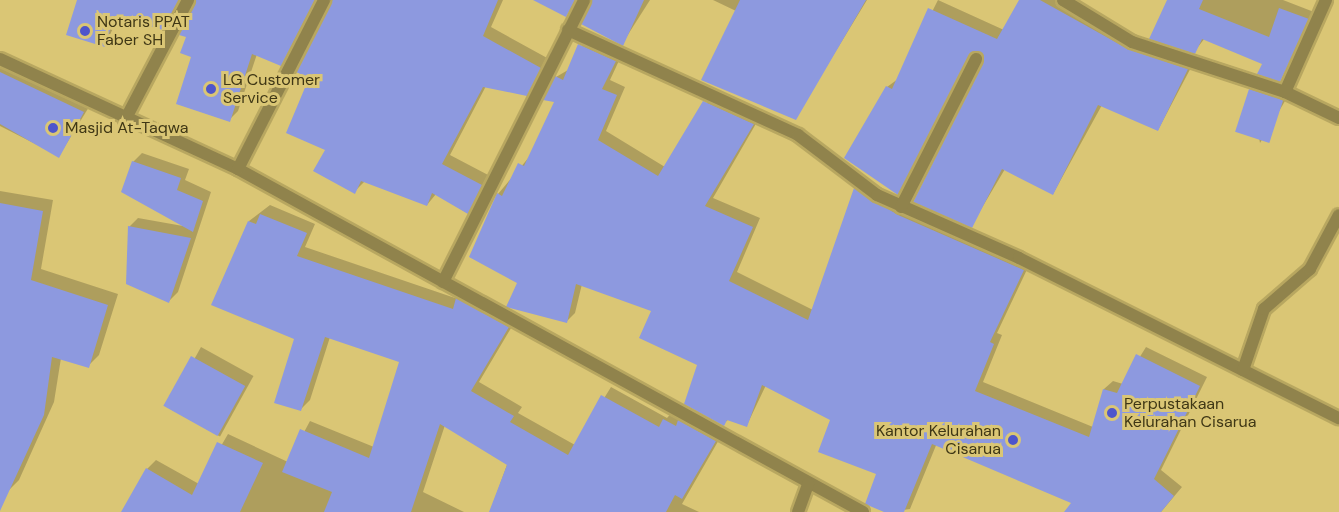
<!DOCTYPE html>
<style>
body{margin:0}
#map{position:relative;width:1339px;height:512px;overflow:hidden;background:#dac675;font-family:"DM Sans",sans-serif}
div>[style]{position:absolute}
.shadow>*{inset:0;background:#0003;transform-origin:0 0}
.building>*{inset:0;background:#8d99df;transform-origin:0 0}
.roads{filter:drop-shadow(2px 0 #b8a760) drop-shadow(-2px 0 #b8a760) drop-shadow(0 2px #b8a760) drop-shadow(0 -2px #b8a760)}
.street>*{height:12px;margin:-6px;padding:0 6px;transform-origin:6px;border-radius:6px;background:#90834c}
.dots>*{width:16px;height:16px;translate:-50% -50%;box-sizing:border-box;border:3px solid #dac675;border-radius:50%}
span{translate:-50% -50%;white-space:nowrap;text-align:center;line-height:1.15;-webkit-text-stroke:6px #dac675;paint-order:stroke}
.poi-label{font-size:16px;color:#3f3715}
.left{translate:0 -50%;text-align:left}
.right{translate:-100% -50%;text-align:right}
</style>
<div id="map">
<div class="shadow">
<div style="clip-path:polygon(78px 0,182px 0,162px 28px,119px 16px,105px 45px)"></div>
<div style="clip-path:polygon(196px 0,318px 0,281px 64px,257px 54px,238px 111px,229px 120px,193px 56px,188px 36px)"></div>
<div style="clip-path:polygon(332px 0,503px 0,491px 27px,549px 59px,526px 94px,486px 86px,450px 155px,490px 176px,467px 213px,436px 194px,427px 205px,365px 181px,354px 192px,327px 149px,311px 77px)"></div>
<div style="clip-path:polygon(536px 0,578px 0,566px 15px)"></div>
<div style="clip-path:polygon(592px 0,650px 0,622px 44px)"></div>
<div style="clip-path:polygon(713px 0,867px 0,795px 118px,703px 80px,736px 11px)"></div>
<div style="clip-path:polygon(938px 0,1004px 30px,1021px 0,1065px 0,1137px 41px,1195px 60px,1158px 130px,1102px 105px,1053px 194px,1005px 169px,971px 226px,985px 63px,977px 49px,898px 193px,887px 87px,898px 79px)"></div>
<div style="clip-path:polygon(1167px 0,1283px 0,1314px 12px,1280px 80px,1264px 63px,1205px 38px,1194px 52px)"></div>
<div style="clip-path:polygon(588px 36px,623px 52px,610px 80px,625px 87px,606px 131px,665px 167px,713px 93px,761px 115px,713px 198px,760px 218px,737px 272px,813px 310px,856px 189px,864px 180px,907px 206px,1031px 261px,997px 333px,1002px 335px,983px 382px,1093px 427px,1104px 389px,1113px 381px,1123px 384px,1146px 347px,1207px 377px,1161px 470px,1182px 487px,1161px 512px,1066px 512px,1074px 502px,937px 443px,910px 509px,888px 512px,878px 473px,832px 420px,766px 385px,747px 425px,729px 419px,723px 424px,699px 364px,653px 310px,582px 284px,575px 313px,567px 321px,508px 306px,519px 282px,498px 194px,530px 156px,557px 101px,556px 77px,568px 70px)"></div>
<div style="clip-path:polygon(0 61px,92px 102px,59px 156px,0 126px)"></div>
<div style="clip-path:polygon(1260px 81px,1291px 91px,1260px 143px,1250px 90px)"></div>
<div style="clip-path:polygon(142px 153px,189px 169px,185px 180px,211px 192px,178px 292px,169px 301px,129px 227px,138px 218px,183px 226px,133px 162px)"></div>
<div style="clip-path:polygon(0 191px,53px 200px,41px 269px,118px 294px,99px 355px,88px 366px,61px 358px,54px 402px,19px 480px,8px 491px,0 487px)"></div>
<div style="clip-path:polygon(270px 205px,315px 224px,305px 247px,458px 299px,467px 290px,517px 318px,479px 382px,522px 407px,518px 413px,575px 445px,611px 387px,667px 418px,674px 410px,724px 431px,682px 504px,699px 512px,490px 512px,508px 462px,445px 425px,423px 492px,464px 512px,130px 512px,147px 469px,156px 460px,199px 484px,228px 434px,288px 462px,310px 421px,374px 447px,401px 361px,330px 337px,310px 400px,301px 409px,296px 338px,249px 221px)"></div>
<div style="left:201px;top:347px;width:60px;height:69px;rotate:29deg"></div>
</div>
<div class="building">
<div style="clip-path:polygon(77px 0,179px 0,163px 30px,114px 16px,105px 47px,66px 35px)"></div>
<div style="clip-path:polygon(196px 0,315px 0,281px 66px,252px 54px,230px 122px,176px 104px,191px 57px,180px 53px,186px 37px,179px 35px)"></div>
<div style="clip-path:polygon(332px 0,498px 0,483px 36px,541px 68px,527px 96px,483px 87px,442px 164px,482px 185px,468px 214px,432px 193px,427px 206px,361px 181px,355px 194px,313px 171px,325px 150px,286px 133px,309px 78px,296px 72px)"></div>
<div style="clip-path:polygon(533px 0,575px 0,566px 17px)"></div>
<div style="clip-path:polygon(592px 0,644px 0,623px 46px,581px 24px)"></div>
<div style="clip-path:polygon(740px 0,866px 0,796px 120px,701px 80px)"></div>
<div style="clip-path:polygon(1019px 0,1040px 0,1128px 49px,1188px 69px,1158px 131px,1098px 105px,1053px 195px,1002px 169px,972px 228px,913px 202px,983px 63px,983px 54px,975px 51px,898px 195px,844px 158px,886px 86px,892px 89px,928px 8px,997px 39px)"></div>
<div style="clip-path:polygon(1167px 0,1203px 0,1199px 9px,1269px 37px,1279px 8px,1309px 19px,1280px 82px,1257px 74px,1262px 64px,1202px 39px,1195px 54px,1149px 39px)"></div>
<div style="clip-path:polygon(578px 44px,616px 61px,602px 89px,617px 95px,598px 140px,658px 176px,703px 101px,754px 124px,705px 206px,753px 227px,729px 281px,808px 320px,854px 188px,898px 215px,1024px 270px,990px 342px,994px 344px,975px 391px,1089px 437px,1103px 389px,1117px 393px,1136px 354px,1200px 386px,1154px 479px,1174px 496px,1161px 512px,1064px 512px,1071px 503px,932px 444px,904px 512px,884px 512px,865px 504px,876px 474px,818px 452px,830px 420px,762px 385px,747px 427px,727px 420px,724px 426px,684px 404px,697px 365px,639px 338px,651px 311px,576px 284px,567px 323px,506px 307px,517px 283px,469px 257px,497px 193px,502px 196px,518px 163px,524px 166px,554px 102px,543px 100px,555px 76px,563px 80px)"></div>
<div style="clip-path:polygon(0 72px,84px 112px,59px 158px,0 124px)"></div>
<div style="left:1249px;top:89px;width:36px;height:45px;rotate:18deg"></div>
<div style="clip-path:polygon(132px 161px,181px 178px,177px 190px,203px 201px,193px 232px,121px 192px)"></div>
<div style="clip-path:polygon(0 203px,43px 211px,31px 280px,108px 305px,89px 368px,52px 357px,44px 415px,0 511px)"></div>
<div style="clip-path:polygon(260px 214px,307px 233px,297px 256px,453px 309px,456px 298px,509px 327px,471px 391px,514px 416px,510px 422px,568px 455px,601px 395px,659px 427px,663px 419px,676px 426px,678px 420px,716px 441px,682px 499px,675px 495px,666px 512px,489px 512px,507px 465px,440px 424px,411px 512px,324px 512px,332px 492px,282px 472px,300px 429px,369px 458px,399px 362px,325px 337px,301px 411px,274px 403px,294px 339px,211px 305px,248px 221px,256px 224px)"></div>
<div style="clip-path:polygon(128px 226px,191px 238px,169px 303px,126px 284px)"></div>
<div style="left:191px;top:356px;width:62px;height:57px;rotate:29deg"></div>
<div style="clip-path:polygon(217px 442px,263px 463px,240px 512px,121px 512px,146px 468px,192px 495px)"></div>
</div>
<div class="roads">
<div class="street">
<div style="left:1063px;top:0;width:81px;rotate:31.3deg"></div>
<div style="left:1132px;top:42px;width:161px;rotate:18.1deg"></div>
<div style="left:1285px;top:92px;width:60px;rotate:25.7deg"></div>
<div style="left:568px;top:30px;width:253px;rotate:24.5deg"></div>
<div style="left:798px;top:135px;width:99px;rotate:37.2deg"></div>
<div style="left:877px;top:195px;width:155px;rotate:23.9deg"></div>
<div style="left:1019px;top:258px;width:358px;rotate:26.6deg"></div>
<div style="left:0;top:59px;width:262px;rotate:24.8deg"></div>
<div style="left:238px;top:169px;width:713px;rotate:28.76deg"></div>
<div style="left:1285px;top:92px;width:101px;rotate:-66deg"></div>
<div style="left:125px;top:120px;width:136px;rotate:-62.3deg"></div>
<div style="left:238px;top:169px;width:190px;rotate:-63deg"></div>
<div style="left:901px;top:207px;width:166px;rotate:-63.1deg"></div>
<div style="left:443px;top:282px;width:315px;rotate:-63.4deg"></div>
<div style="left:1243px;top:370px;width:65px;rotate:-71deg"></div>
<div style="left:1264px;top:309px;width:61px;rotate:-41deg"></div>
<div style="left:1310px;top:269px;width:61px;rotate:-61.8deg"></div>
<div style="left:798px;top:512px;width:30px;rotate:-70deg"></div>
</div>
</div>
<div class="dots">
<div style="left:85px;top:31px;background:#4e55cb"></div>
<div style="left:211px;top:89px;background:#4e55cb"></div>
<div style="left:53px;top:128px;background:#4e55cb"></div>
<div style="left:1112px;top:413px;background:#4e55cb"></div>
<div style="left:1013px;top:440px;background:#4e55cb"></div>
</div>
<div class="poi-label">
<span class="left" style="left:97px;top:31px">Notaris PPAT<br>Faber SH</span>
<span class="left" style="left:223px;top:89px">LG Customer<br>Service</span>
<span class="left" style="left:65px;top:128px">Masjid At-Taqwa</span>
<span class="left" style="left:1124px;top:413px">Perpustakaan<br>Kelurahan Cisarua</span>
<span class="right" style="left:1001px;top:440px">Kantor Kelurahan<br>Cisarua</span>
</div>
</div>
